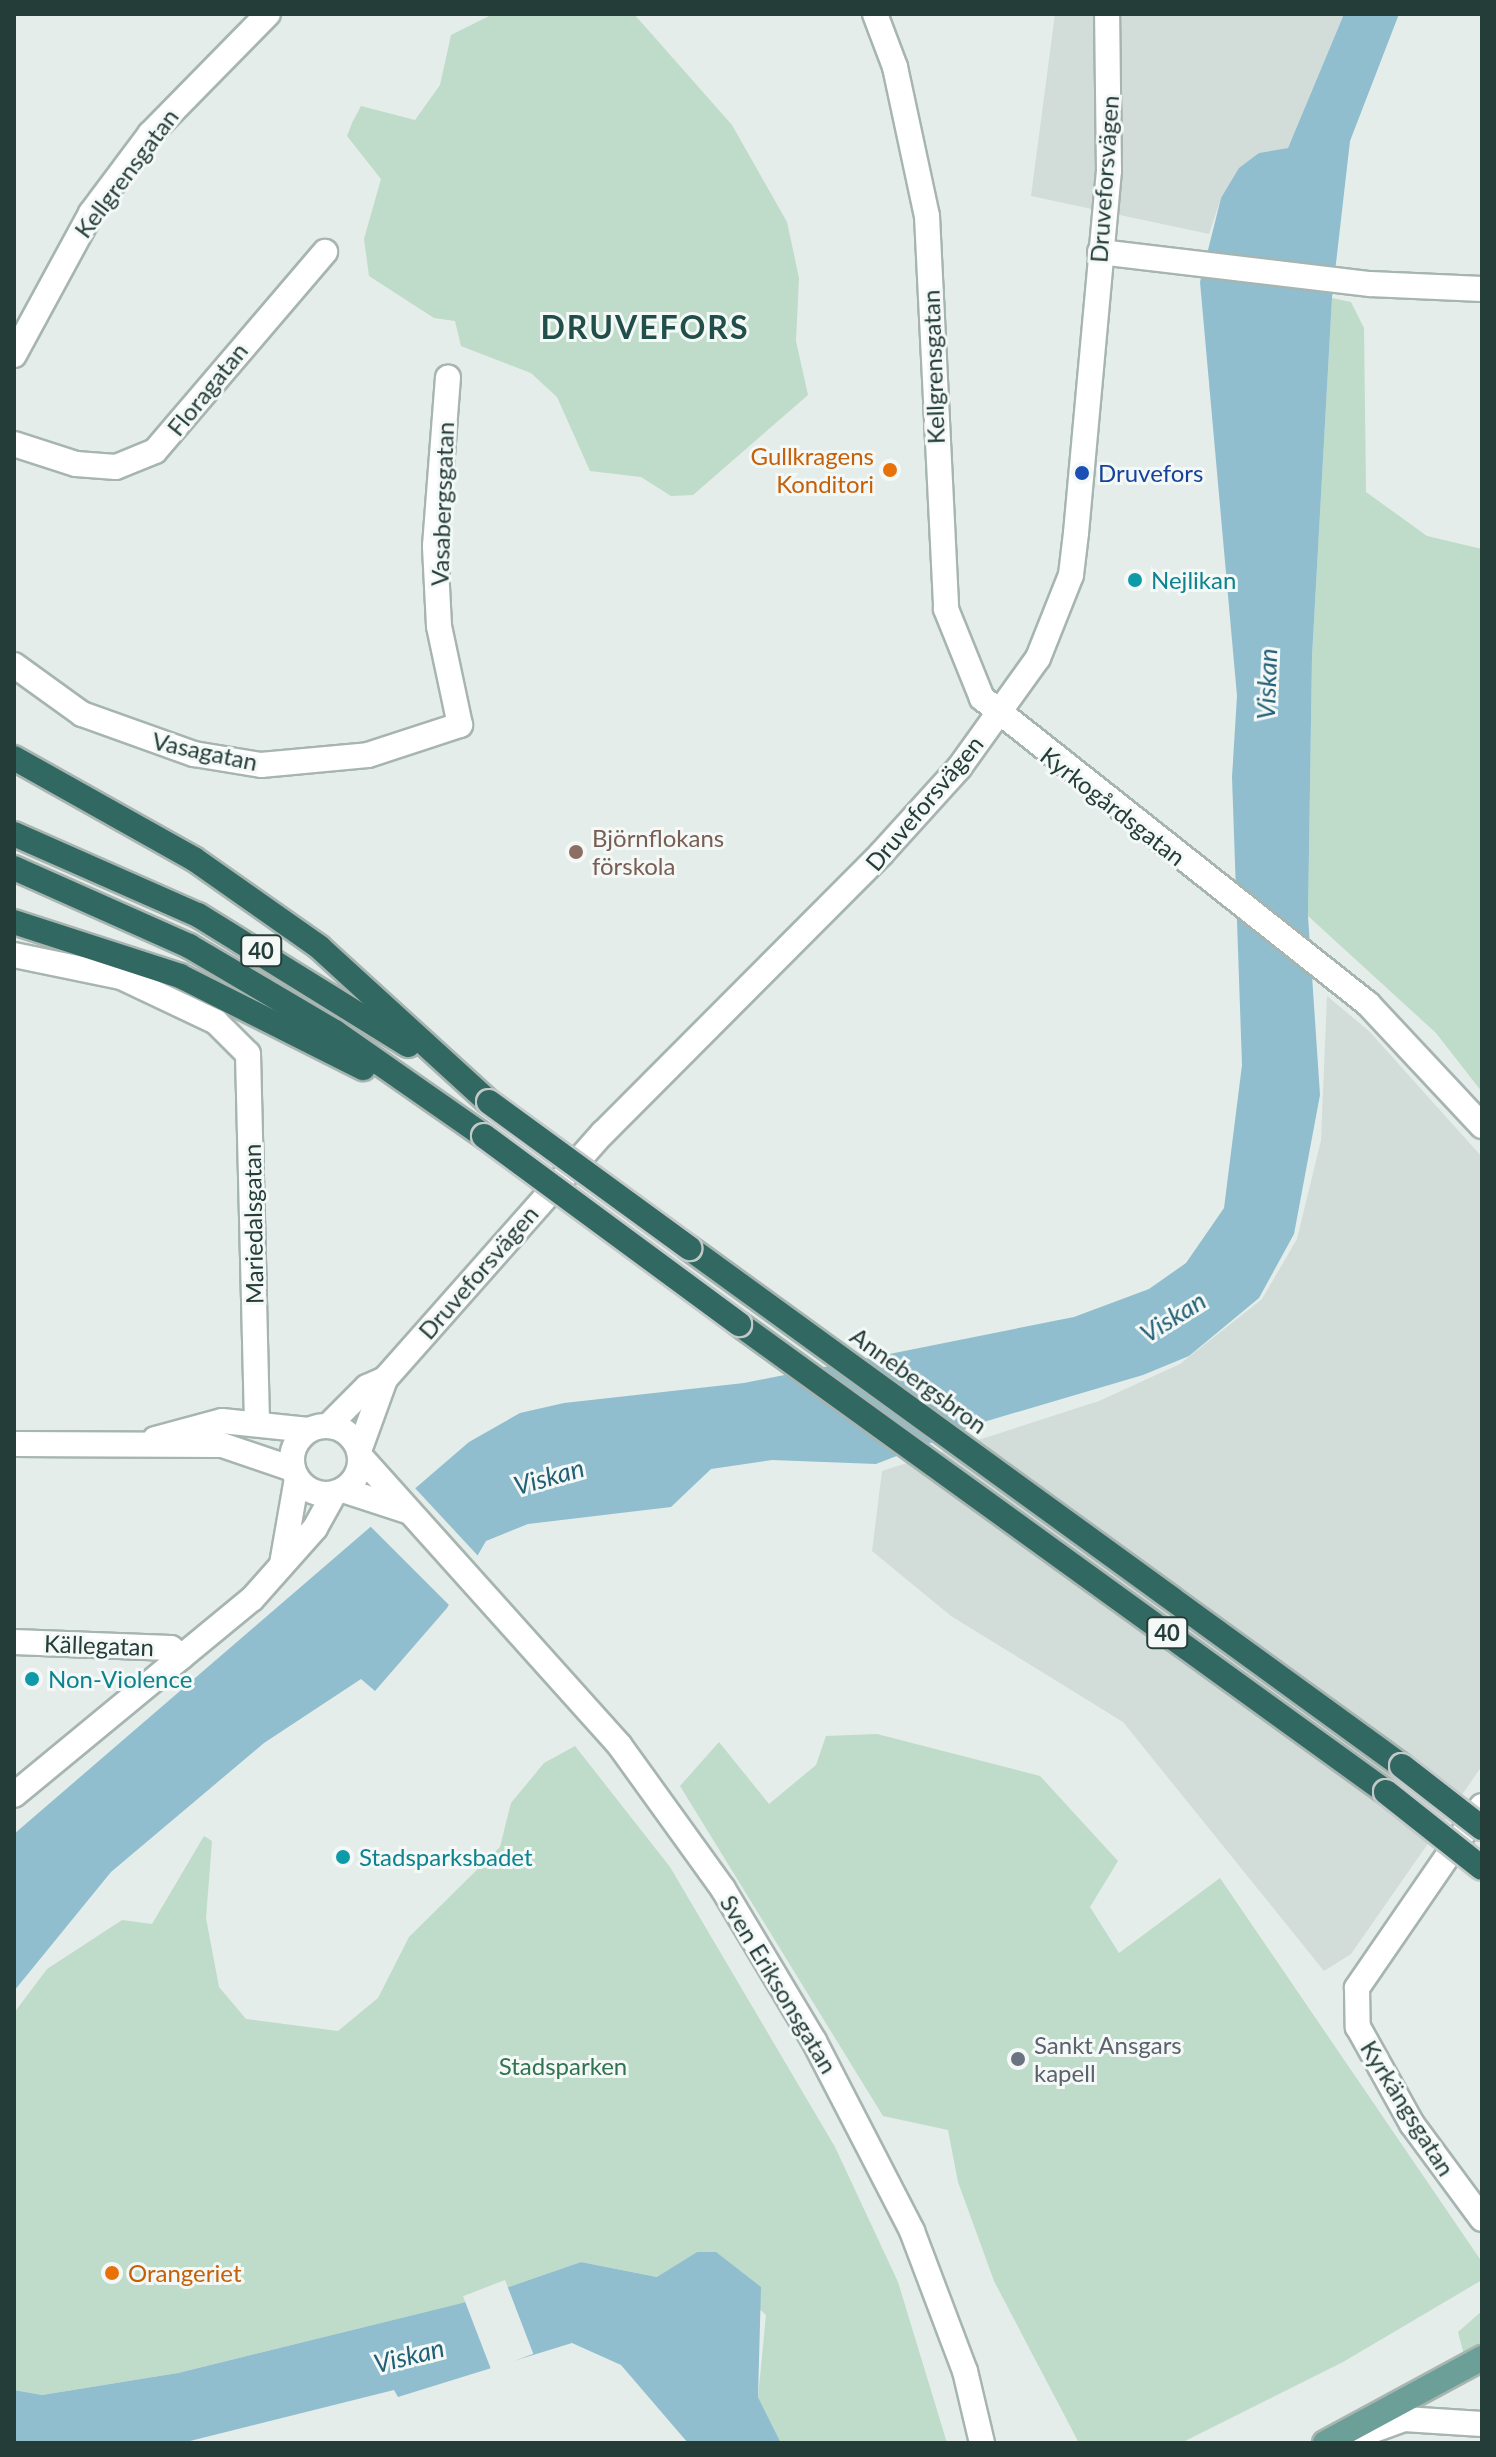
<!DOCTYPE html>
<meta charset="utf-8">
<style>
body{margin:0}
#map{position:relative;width:1496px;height:2457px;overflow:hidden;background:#e4edea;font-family:Lato,sans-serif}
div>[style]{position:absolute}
.built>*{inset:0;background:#d2dcd9}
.green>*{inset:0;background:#bedcc9}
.water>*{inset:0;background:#90bece}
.pier>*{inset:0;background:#e4edea;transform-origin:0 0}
.roads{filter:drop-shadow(2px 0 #a7b5b1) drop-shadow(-2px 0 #a7b5b1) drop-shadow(0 2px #a7b5b1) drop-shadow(0 -2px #a7b5b1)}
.minor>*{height:24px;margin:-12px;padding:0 12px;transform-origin:12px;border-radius:12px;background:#fff}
.minor>.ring{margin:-12px;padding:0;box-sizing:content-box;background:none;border:24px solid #fff;border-radius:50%}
.major>*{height:24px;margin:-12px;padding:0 12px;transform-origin:12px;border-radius:12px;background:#6b9f97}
.highway>*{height:24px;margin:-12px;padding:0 12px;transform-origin:12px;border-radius:12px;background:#326862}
.bridges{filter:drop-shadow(2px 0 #c2c9c8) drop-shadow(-2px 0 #c2c9c8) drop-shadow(0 2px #c2c9c8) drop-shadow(0 -2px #c2c9c8)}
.highway-bridge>*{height:24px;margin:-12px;padding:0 12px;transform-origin:12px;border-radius:12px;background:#326862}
.dots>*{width:22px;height:22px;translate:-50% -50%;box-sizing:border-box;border:4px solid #f4f9f7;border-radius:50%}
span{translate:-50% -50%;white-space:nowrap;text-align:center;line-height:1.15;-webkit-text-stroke:6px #f4f9f7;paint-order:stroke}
.shield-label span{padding:2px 6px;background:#f4f9f7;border:2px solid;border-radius:6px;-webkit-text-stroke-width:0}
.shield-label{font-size:22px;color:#243d39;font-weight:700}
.street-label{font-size:24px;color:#243d39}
.food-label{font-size:24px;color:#c56008}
.right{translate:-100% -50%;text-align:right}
.left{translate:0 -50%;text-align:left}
.transit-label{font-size:24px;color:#164399}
.culture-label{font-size:24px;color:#0d838f}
.education-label{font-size:24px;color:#785e54}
.worship-label{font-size:24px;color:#5b616d}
.park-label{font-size:24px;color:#317250}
.water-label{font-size:26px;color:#226076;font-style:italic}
.district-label{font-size:32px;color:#214e48;font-weight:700;letter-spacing:2px}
.frame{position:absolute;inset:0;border:16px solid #243d39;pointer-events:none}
</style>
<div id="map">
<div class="built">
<div style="clip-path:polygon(1055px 14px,1344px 14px,1288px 148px,1259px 153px,1221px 198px,1209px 234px,1031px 196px)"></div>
<div style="clip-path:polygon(1327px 996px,1369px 1031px,1482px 1157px,1482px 1766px,1351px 1954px,1324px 1971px,1123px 1722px,951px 1616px,872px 1551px,882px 1471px,1099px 1401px,1180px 1364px,1262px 1299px,1297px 1239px,1321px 1140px)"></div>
</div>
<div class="green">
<div style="clip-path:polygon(493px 14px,634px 14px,732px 125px,787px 222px,799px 278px,796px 341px,808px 395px,693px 495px,671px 496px,641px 477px,590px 471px,557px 397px,531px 373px,461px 346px,455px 321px,434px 318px,369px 276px,364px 239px,381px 179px,347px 136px,352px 123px,361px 106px,415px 120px,440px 85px,451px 35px)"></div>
<div style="clip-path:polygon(1332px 298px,1351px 302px,1364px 328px,1366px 492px,1427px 536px,1482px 549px,1482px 1092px,1436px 1033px,1308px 916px,1312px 657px)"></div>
<div style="clip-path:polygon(877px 1734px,1040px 1776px,1118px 1861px,1090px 1907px,1119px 1953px,1220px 1878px,1482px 2262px,1482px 2280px,1343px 2362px,1181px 2443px,1079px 2443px,994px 2281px,958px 2182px,948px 2130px,883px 2116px,680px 1786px,719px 1742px,769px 1804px,816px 1765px,826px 1736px)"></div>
<div style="clip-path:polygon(575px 1746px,670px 1867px,835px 2147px,898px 2282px,947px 2443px,781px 2443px,758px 2397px,766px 2315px,697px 2252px,658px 2277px,581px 2262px,462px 2303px,178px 2373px,42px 2395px,14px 2390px,14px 2013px,47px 1969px,122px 1920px,152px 1924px,204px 1836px,212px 1841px,206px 1918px,219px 1987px,246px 2019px,338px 2031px,378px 1998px,409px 1937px,500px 1847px,511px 1803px,544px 1763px)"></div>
<div style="clip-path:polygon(1482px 2311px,1482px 2350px,1464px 2355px,1458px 2332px)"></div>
</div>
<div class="water">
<div style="clip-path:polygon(1344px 14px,1399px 14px,1350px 141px,1332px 298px,1312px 657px,1308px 916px,1320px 1095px,1294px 1234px,1259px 1298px,1189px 1356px,1143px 1375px,987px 1421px,876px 1464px,772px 1460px,711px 1469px,671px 1507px,528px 1524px,486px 1541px,447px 1608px,375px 1691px,361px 1679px,264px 1743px,111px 1872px,14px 1991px,14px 1834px,469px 1442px,520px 1413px,564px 1403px,744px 1383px,1074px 1317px,1149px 1289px,1186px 1263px,1224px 1208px,1242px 1065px,1232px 777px,1237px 696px,1200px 282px,1221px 198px,1239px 168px,1259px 153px,1288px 148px)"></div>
<div style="clip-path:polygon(697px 2252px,716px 2252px,761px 2287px,758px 2397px,781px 2443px,688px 2443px,621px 2365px,572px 2343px,398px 2397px,394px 2390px,182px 2443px,14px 2443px,14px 2390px,42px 2395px,178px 2373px,462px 2303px,581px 2262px,657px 2277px)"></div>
</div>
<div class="pier">
<div style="clip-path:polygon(414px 1487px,480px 1558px,452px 1608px,370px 1526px)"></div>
<div style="left:505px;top:2280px;width:79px;height:45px;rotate:69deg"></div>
</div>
<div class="roads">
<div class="minor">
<div style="left:875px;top:14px;width:57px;rotate:69.3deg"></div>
<div style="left:895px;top:67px;width:152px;rotate:77.9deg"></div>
<div style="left:927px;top:216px;width:393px;rotate:87.2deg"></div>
<div style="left:946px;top:609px;width:96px;rotate:68deg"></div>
<div style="left:982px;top:698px;width:493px;rotate:38.4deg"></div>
<div style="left:1368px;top:1004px;width:167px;rotate:46.9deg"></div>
<div style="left:1100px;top:252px;width:272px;rotate:6.8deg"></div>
<div style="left:1370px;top:284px;width:112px;rotate:2.6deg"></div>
<div style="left:14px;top:355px;width:162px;rotate:-61.5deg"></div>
<div style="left:91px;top:213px;width:99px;rotate:-53.2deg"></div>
<div style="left:150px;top:134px;width:168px;rotate:-45.5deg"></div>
<div style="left:14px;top:444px;width:65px;rotate:17.9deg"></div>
<div style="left:76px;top:464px;width:40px;rotate:4.3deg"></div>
<div style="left:116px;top:467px;width:42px;rotate:-22.3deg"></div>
<div style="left:155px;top:451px;width:262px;rotate:-49.5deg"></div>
<div style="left:14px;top:665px;width:84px;rotate:35.8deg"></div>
<div style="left:82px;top:714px;width:119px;rotate:19.7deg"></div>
<div style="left:194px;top:754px;width:68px;rotate:9.3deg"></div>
<div style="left:261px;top:765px;width:107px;rotate:-5.3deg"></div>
<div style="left:368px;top:755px;width:97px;rotate:-18.1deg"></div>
<div style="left:460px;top:725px;width:101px;rotate:-102deg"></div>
<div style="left:439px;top:626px;width:80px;rotate:-92.9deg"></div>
<div style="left:435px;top:546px;width:169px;rotate:-85.6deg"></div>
<div style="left:14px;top:955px;width:109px;rotate:11.6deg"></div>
<div style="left:121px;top:977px;width:105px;rotate:25.3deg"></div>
<div style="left:216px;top:1022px;width:45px;rotate:45deg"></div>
<div style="left:248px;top:1054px;width:367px;rotate:88.6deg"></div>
<div class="ring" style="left:292px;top:1426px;width:44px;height:44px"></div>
<div style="left:328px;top:1426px;width:55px;rotate:-45deg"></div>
<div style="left:367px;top:1387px;width:20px;rotate:-24deg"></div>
<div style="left:385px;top:1379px;width:329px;rotate:-48.5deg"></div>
<div style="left:603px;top:1133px;width:394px;rotate:-45.1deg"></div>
<div style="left:881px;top:854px;width:116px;rotate:-47.8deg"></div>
<div style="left:959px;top:768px;width:135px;rotate:-54.3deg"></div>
<div style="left:1038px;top:658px;width:89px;rotate:-68.3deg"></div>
<div style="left:1071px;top:575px;width:42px;rotate:-83.2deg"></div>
<div style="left:1076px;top:533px;width:364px;rotate:-84.8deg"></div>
<div style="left:1109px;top:171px;width:157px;rotate:-90.7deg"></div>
<div style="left:155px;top:1439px;width:69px;rotate:-15deg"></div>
<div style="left:222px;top:1421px;width:87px;rotate:5.9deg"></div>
<div style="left:14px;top:1444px;width:208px;rotate:0.3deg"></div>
<div style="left:222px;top:1445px;width:75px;rotate:18.7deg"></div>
<div style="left:359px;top:1451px;width:77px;rotate:-70.1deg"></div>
<div style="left:360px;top:1456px;width:389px;rotate:48.1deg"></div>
<div style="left:620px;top:1746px;width:176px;rotate:54.2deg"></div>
<div style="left:723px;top:1889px;width:177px;rotate:59.1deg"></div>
<div style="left:814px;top:2041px;width:214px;rotate:62.7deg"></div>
<div style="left:912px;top:2231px;width:150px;rotate:69.3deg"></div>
<div style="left:965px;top:2371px;width:74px;rotate:76.7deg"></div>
<div style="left:343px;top:1490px;width:67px;rotate:18.2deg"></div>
<div style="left:282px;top:1564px;width:87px;rotate:-80.1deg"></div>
<div style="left:14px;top:1642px;width:157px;rotate:2.2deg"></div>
<div style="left:171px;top:1648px;width:14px;rotate:39deg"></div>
<div style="left:14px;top:1795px;width:308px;rotate:-39.5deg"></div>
<div style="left:252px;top:1599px;width:95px;rotate:-48.4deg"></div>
<div style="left:315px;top:1528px;width:39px;rotate:-61deg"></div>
<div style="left:1482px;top:1806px;width:221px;rotate:124.5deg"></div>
<div style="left:1357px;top:1988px;width:39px;rotate:89deg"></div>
<div style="left:1358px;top:2027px;width:111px;rotate:60.9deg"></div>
<div style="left:1412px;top:2124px;width:118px;rotate:53.6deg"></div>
<div style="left:1360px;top:2435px;width:47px;rotate:-20deg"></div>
<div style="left:1404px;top:2419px;width:78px;rotate:3.7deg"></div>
</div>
<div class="major">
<div style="left:1325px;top:2443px;width:179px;rotate:-28.4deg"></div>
</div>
<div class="highway">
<div style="left:14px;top:758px;width:206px;rotate:29.3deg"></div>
<div style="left:194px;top:859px;width:153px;rotate:35.1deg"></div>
<div style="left:319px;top:947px;width:230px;rotate:42.4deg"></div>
<div style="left:14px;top:834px;width:201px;rotate:23.8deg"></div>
<div style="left:198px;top:915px;width:247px;rotate:31.8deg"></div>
<div style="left:14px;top:868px;width:192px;rotate:24deg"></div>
<div style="left:189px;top:946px;width:169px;rotate:30.5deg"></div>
<div style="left:335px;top:1032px;width:182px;rotate:34.9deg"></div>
<div style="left:14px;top:922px;width:175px;rotate:18deg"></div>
<div style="left:180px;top:976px;width:205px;rotate:26.7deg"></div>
<div style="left:689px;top:1248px;width:881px;rotate:36deg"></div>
<div style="left:739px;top:1324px;width:799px;rotate:35.88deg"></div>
</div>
</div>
<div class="bridges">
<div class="highway-bridge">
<div style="left:489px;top:1102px;width:248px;rotate:36.1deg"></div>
<div style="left:484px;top:1136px;width:317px;rotate:36.4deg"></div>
<div style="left:1402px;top:1766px;width:101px;rotate:37.8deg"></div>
<div style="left:1386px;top:1792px;width:122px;rotate:38.4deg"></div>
</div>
</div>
<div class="dots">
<div style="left:890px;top:470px;background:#e8710a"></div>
<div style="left:1082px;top:473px;background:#1a4fb4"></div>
<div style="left:1135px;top:580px;background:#0f9aa8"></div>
<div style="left:576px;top:852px;background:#8d6e63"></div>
<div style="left:32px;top:1679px;background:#0f9aa8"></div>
<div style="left:343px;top:1857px;background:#0f9aa8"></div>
<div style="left:1018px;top:2059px;background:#6b7280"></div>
<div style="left:112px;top:2273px;background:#e8710a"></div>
</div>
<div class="shield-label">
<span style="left:261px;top:951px">40</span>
<span style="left:1167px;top:1633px">40</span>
</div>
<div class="street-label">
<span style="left:126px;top:173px;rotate:-53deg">Kellgrensgatan</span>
<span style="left:1104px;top:179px;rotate:-86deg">Druveforsvägen</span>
<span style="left:933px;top:367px;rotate:-92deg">Kellgrensgatan</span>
<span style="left:207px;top:389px;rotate:-51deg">Floragatan</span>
<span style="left:442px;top:504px;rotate:-88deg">Vasabergsgatan</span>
<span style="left:205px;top:751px;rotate:12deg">Vasagatan</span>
<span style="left:924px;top:803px;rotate:-50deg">Druveforsvägen</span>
<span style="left:1113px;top:806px;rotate:38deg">Kyrkogårdsgatan</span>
<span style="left:253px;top:1224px;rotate:-91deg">Mariedalsgatan</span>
<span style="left:478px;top:1272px;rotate:-49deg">Druveforsvägen</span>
<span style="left:919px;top:1380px;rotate:36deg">Annebergsbron</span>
<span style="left:99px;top:1645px;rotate:2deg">Källegatan</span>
<span style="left:779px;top:1984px;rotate:59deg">Sven Eriksonsgatan</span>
<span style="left:1408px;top:2108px;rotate:58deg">Kyrkängsgatan</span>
</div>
<div class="food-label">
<span class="right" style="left:874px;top:470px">Gullkragens<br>Konditori</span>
<span class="left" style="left:128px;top:2273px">Orangeriet</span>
</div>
<div class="transit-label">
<span class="left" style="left:1098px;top:473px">Druvefors</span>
</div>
<div class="culture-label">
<span class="left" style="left:1151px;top:580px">Nejlikan</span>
<span class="left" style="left:48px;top:1679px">Non-Violence</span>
<span class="left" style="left:359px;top:1857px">Stadsparksbadet</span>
</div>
<div class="education-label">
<span class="left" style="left:592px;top:852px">Björnflokans<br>förskola</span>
</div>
<div class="worship-label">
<span class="left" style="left:1034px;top:2059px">Sankt Ansgars<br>kapell</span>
</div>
<div class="park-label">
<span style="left:563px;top:2066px">Stadsparken</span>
</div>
<div class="water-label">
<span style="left:1267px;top:684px;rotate:-88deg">Viskan</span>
<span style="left:1173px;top:1317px;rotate:-32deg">Viskan</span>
<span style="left:549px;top:1477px;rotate:-16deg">Viskan</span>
<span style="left:409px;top:2356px;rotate:-14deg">Viskan</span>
</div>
<div class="district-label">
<span style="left:645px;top:327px">DRUVEFORS</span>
</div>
<div class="frame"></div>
</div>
